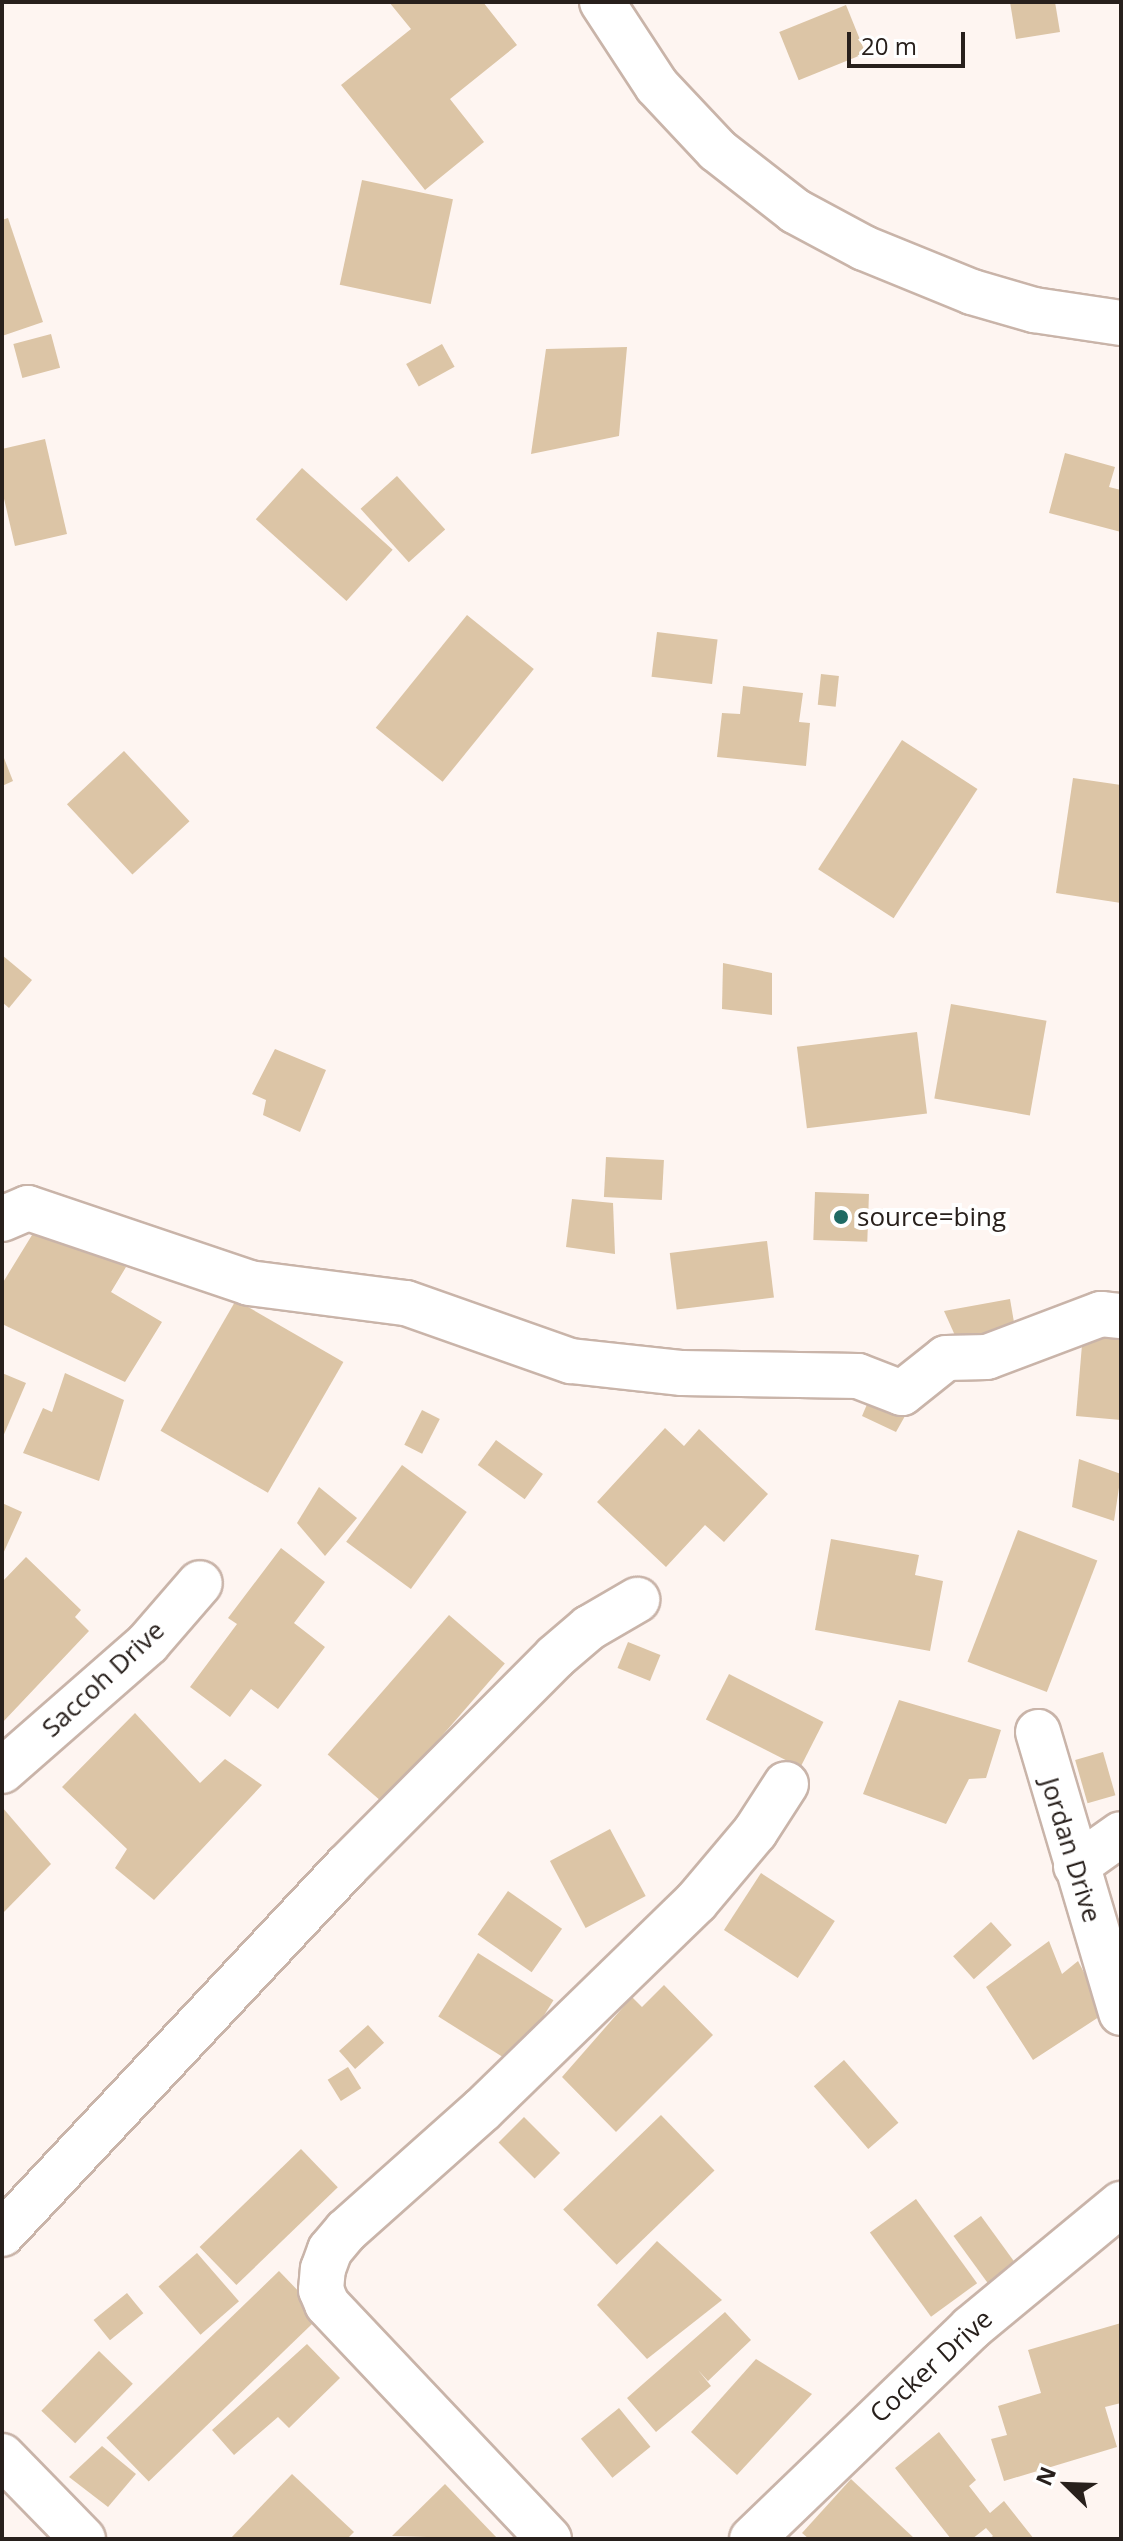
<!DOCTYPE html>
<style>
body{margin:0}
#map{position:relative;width:1123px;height:2541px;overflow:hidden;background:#fef5f1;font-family:"Open Sans",sans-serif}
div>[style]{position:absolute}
.building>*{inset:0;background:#dcc5a6;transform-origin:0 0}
.roads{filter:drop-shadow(2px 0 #c9b4a9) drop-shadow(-2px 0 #c9b4a9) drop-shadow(0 2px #c9b4a9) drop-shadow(0 -2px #c9b4a9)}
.minor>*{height:44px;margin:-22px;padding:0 22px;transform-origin:22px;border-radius:22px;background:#fff}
.tertiary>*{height:44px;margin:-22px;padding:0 22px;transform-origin:22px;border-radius:22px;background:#fff}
.dots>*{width:22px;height:22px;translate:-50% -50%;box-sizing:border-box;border:4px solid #fff;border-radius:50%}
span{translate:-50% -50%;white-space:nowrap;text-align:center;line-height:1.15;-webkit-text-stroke:8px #fff;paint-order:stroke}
.poi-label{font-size:26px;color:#28201c}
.left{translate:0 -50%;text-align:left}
.street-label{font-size:26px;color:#28201c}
.frame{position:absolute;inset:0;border:4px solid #28201c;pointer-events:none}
.north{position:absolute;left:1027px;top:2445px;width:80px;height:80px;-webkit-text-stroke:6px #fff;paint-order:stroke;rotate:293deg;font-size:22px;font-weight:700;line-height:32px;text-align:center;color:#28201c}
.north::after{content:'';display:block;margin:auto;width:28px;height:36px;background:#28201c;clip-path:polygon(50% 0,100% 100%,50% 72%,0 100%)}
.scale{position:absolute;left:847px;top:32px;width:118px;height:36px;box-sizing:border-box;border:4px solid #28201c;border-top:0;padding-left:10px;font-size:24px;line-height:28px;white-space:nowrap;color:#28201c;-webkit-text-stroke:6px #fff;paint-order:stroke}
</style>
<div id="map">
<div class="building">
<div style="clip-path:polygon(389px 2px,483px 2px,517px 45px,450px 99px,484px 142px,425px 190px,341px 85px,411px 29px)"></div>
<div style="clip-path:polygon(1010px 2px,1055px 2px,1060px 32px,1016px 39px)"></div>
<div style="left:846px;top:5px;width:52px;height:72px;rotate:68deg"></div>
<div style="left:362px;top:180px;width:93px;height:107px;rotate:12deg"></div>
<div style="clip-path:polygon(8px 218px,43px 322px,2px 336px,2px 220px)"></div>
<div style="left:51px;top:334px;width:35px;height:39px;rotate:75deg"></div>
<div style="left:442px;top:344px;width:26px;height:41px;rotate:61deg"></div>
<div style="clip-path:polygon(627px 347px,619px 436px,531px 454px,546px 349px)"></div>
<div style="clip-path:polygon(45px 439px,67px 534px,15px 546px,2px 490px,2px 449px)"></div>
<div style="clip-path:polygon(1065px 453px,1115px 467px,1109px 487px,1121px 490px,1121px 532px,1049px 513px)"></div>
<div style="left:302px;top:468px;width:122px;height:69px;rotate:42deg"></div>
<div style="left:397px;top:476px;width:72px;height:49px;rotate:48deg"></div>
<div style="left:467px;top:615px;width:86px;height:145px;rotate:39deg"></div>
<div style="left:657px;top:632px;width:61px;height:45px;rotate:7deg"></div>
<div style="left:821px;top:674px;width:18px;height:31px;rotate:6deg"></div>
<div style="clip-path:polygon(743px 686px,803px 693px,799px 722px,810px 723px,806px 766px,717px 757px,722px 713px,740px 714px)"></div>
<div style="left:902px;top:740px;width:90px;height:154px;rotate:33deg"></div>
<div style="left:124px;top:751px;width:96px;height:78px;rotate:47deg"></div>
<div style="clip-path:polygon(2px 753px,13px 781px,2px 786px)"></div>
<div style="clip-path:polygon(1073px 778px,1121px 785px,1121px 903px,1056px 893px)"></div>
<div style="clip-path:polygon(2px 955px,32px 980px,9px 1008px,2px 1002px)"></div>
<div style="clip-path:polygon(723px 963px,772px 973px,772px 1015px,722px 1009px)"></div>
<div style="left:951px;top:1004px;width:97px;height:96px;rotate:10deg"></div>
<div style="left:917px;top:1032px;width:82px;height:121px;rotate:83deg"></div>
<div style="clip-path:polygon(275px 1049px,326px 1070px,300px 1132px,263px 1115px,266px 1100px,252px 1094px)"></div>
<div style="left:606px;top:1157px;width:58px;height:40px;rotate:3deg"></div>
<div style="left:815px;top:1192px;width:54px;height:48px;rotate:2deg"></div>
<div style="clip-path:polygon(572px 1199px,613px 1203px,615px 1254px,566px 1247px)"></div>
<div style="clip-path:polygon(40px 1222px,126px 1267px,111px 1292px,162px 1322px,125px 1382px,2px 1324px,2px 1284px)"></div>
<div style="left:767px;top:1241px;width:57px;height:98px;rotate:83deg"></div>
<div style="clip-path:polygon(1010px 1299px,1016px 1334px,962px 1351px,944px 1311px)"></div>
<div style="left:236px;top:1300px;width:124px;height:151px;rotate:30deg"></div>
<div style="clip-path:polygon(1083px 1333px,1121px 1336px,1121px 1420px,1076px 1416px)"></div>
<div style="clip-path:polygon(2px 1373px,26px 1383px,2px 1439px)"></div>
<div style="clip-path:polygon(65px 1373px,124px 1400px,99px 1481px,23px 1453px,43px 1408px,52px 1412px)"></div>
<div style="clip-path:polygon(874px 1388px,914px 1400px,896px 1432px,862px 1416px)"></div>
<div style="left:422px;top:1410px;width:20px;height:39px;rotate:27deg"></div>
<div style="clip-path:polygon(665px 1428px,684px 1446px,699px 1429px,768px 1494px,724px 1542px,705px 1525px,666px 1567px,597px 1502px)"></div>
<div style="left:496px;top:1440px;width:58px;height:31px;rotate:36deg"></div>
<div style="clip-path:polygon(1079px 1459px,1121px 1474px,1114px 1521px,1072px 1507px)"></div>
<div style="left:402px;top:1465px;width:80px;height:95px;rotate:36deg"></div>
<div style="clip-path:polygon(319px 1487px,357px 1518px,325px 1556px,297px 1523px)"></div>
<div style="clip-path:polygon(2px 1503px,22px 1512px,2px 1556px)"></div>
<div style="left:1018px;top:1530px;width:85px;height:141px;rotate:21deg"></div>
<div style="clip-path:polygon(831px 1539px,919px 1555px,915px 1575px,943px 1581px,930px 1651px,815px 1630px)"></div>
<div style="clip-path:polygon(281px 1548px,325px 1582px,294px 1623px,325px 1647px,278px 1709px,251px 1689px,230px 1717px,190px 1687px,237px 1624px,228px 1618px)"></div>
<div style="clip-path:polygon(26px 1557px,81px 1610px,75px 1617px,89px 1631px,2px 1723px,2px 1582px)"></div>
<div style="left:449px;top:1615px;width:74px;height:185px;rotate:41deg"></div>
<div style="left:628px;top:1642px;width:35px;height:28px;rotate:22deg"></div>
<div style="left:729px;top:1674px;width:106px;height:51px;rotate:27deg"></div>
<div style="clip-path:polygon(899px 1700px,1001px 1730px,986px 1778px,969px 1779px,946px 1824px,863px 1794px)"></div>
<div style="clip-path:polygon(135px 1713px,200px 1783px,225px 1759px,262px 1785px,154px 1900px,115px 1868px,127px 1849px,62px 1787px)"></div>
<div style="left:1103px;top:1752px;width:45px;height:29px;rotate:74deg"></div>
<div style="clip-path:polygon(2px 1807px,51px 1864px,2px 1914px)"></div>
<div style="left:610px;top:1829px;width:76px;height:68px;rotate:62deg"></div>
<div style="left:761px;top:1873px;width:88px;height:68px;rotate:33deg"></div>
<div style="left:508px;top:1891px;width:66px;height:53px;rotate:35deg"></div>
<div style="left:991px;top:1922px;width:31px;height:51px;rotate:48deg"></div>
<div style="clip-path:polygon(1049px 1941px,1062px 1974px,1078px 1961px,1105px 2013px,1033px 2060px,986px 1987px)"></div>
<div style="left:478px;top:1953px;width:89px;height:75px;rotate:32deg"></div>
<div style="clip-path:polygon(664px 1985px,713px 2035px,616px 2132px,562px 2077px,632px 1997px,642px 2007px)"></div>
<div style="left:368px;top:2025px;width:24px;height:39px;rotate:48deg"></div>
<div style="left:844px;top:2060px;width:83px;height:40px;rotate:49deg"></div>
<div style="left:348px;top:2067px;width:25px;height:24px;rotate:58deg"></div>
<div style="left:661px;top:2115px;width:77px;height:136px;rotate:46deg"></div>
<div style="left:524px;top:2117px;width:51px;height:36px;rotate:45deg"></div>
<div style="left:301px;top:2149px;width:53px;height:141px;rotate:46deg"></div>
<div style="left:916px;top:2199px;width:104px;height:57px;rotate:54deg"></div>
<div style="left:981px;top:2216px;width:61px;height:34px;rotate:54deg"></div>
<div style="clip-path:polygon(657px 2241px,722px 2300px,647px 2359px,597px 2305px)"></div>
<div style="left:197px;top:2253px;width:64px;height:51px;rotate:49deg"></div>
<div style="left:279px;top:2271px;width:61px;height:240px;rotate:46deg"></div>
<div style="left:127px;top:2293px;width:26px;height:43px;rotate:51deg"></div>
<div style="clip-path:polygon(725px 2312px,751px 2340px,708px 2381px,698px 2370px,711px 2386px,656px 2432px,627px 2398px)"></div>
<div style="clip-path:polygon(1121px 2323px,1121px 2403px,1105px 2407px,1117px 2447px,1004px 2481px,991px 2439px,1007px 2435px,998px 2406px,1041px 2393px,1028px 2350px)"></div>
<div style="clip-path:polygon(307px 2344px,340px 2378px,289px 2428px,278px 2417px,234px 2455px,212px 2430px)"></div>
<div style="left:99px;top:2351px;width:47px;height:83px;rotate:44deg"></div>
<div style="clip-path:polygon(756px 2359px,812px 2394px,737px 2475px,691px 2432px)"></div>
<div style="left:619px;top:2408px;width:50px;height:49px;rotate:51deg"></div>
<div style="clip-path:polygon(939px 2432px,976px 2480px,969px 2486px,990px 2513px,1004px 2501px,1034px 2539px,989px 2539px,993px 2536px,986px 2528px,972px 2539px,951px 2539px,895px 2468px)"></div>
<div style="clip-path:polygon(102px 2446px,136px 2474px,108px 2507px,69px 2477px)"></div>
<div style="clip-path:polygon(292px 2474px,354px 2532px,347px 2539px,230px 2539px)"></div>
<div style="clip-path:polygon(851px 2479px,915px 2539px,809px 2539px,802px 2533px)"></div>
<div style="clip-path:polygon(445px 2484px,498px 2539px,392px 2536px)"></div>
</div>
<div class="roads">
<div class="minor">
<div style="left:602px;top:2px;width:100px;rotate:56.8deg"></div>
<div style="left:657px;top:86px;width:88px;rotate:46.8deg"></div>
<div style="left:717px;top:150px;width:99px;rotate:38deg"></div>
<div style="left:795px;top:211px;width:78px;rotate:28.2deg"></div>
<div style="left:864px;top:248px;width:117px;rotate:22.2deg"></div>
<div style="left:972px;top:292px;width:65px;rotate:16.2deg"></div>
<div style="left:1034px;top:310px;width:88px;rotate:8.5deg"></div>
<div style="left:2px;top:1219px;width:28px;rotate:-23deg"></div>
<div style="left:28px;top:1208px;width:233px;rotate:18.7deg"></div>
<div style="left:249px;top:1283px;width:158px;rotate:7.3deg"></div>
<div style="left:406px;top:1303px;width:175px;rotate:19.4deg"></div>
<div style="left:571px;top:1361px;width:112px;rotate:6.2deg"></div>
<div style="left:682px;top:1373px;width:176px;rotate:1deg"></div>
<div style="left:858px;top:1376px;width:47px;rotate:21.1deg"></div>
<div style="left:902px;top:1393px;width:56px;rotate:-38.5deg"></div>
<div style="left:946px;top:1358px;width:41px;rotate:-1.4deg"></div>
<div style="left:987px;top:1357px;width:122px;rotate:-20.7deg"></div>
<div style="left:1101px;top:1314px;width:20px;rotate:6deg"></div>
<div style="left:1038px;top:1732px;width:293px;rotate:73.5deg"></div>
<div style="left:2px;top:1771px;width:194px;rotate:-41.2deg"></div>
<div style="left:148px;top:1643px;width:79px;rotate:-49.1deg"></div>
<div style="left:1076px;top:1866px;width:55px;rotate:-35.4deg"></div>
<div style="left:2px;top:2234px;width:504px;rotate:-46.85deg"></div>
<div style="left:347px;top:1866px;width:295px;rotate:-45.1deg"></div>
<div style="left:555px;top:1657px;width:45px;rotate:-40.5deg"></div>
<div style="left:589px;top:1628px;width:56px;rotate:-30.3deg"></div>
<div style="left:549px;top:2539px;width:323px;rotate:-133.4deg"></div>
<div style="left:327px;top:2304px;width:15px;rotate:-113deg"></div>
<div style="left:321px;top:2290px;width:21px;rotate:-85deg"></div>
<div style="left:323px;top:2269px;width:20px;rotate:-70deg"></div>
<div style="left:330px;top:2250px;width:25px;rotate:-50deg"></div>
<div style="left:346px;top:2231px;width:183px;rotate:-41.7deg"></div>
<div style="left:483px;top:2109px;width:297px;rotate:-44.2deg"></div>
<div style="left:696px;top:1902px;width:92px;rotate:-49.9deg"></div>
<div style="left:755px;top:1832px;width:57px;rotate:-57.1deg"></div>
<div style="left:752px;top:2539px;width:304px;rotate:-43.9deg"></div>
<div style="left:971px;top:2328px;width:195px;rotate:-39.6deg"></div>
</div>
<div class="tertiary">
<div style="left:2px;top:2456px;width:116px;rotate:45.7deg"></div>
</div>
</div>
<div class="dots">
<div style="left:841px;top:1217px;background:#1f6a63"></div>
</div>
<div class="poi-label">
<span class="left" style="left:857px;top:1217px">source=bing</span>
</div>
<div class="street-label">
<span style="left:103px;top:1679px;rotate:-43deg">Saccoh Drive</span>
<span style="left:1071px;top:1850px;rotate:73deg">Jordan Drive</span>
<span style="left:931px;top:2366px;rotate:-42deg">Cocker Drive</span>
</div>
<div class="frame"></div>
<div class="north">N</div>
<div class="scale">20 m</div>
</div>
